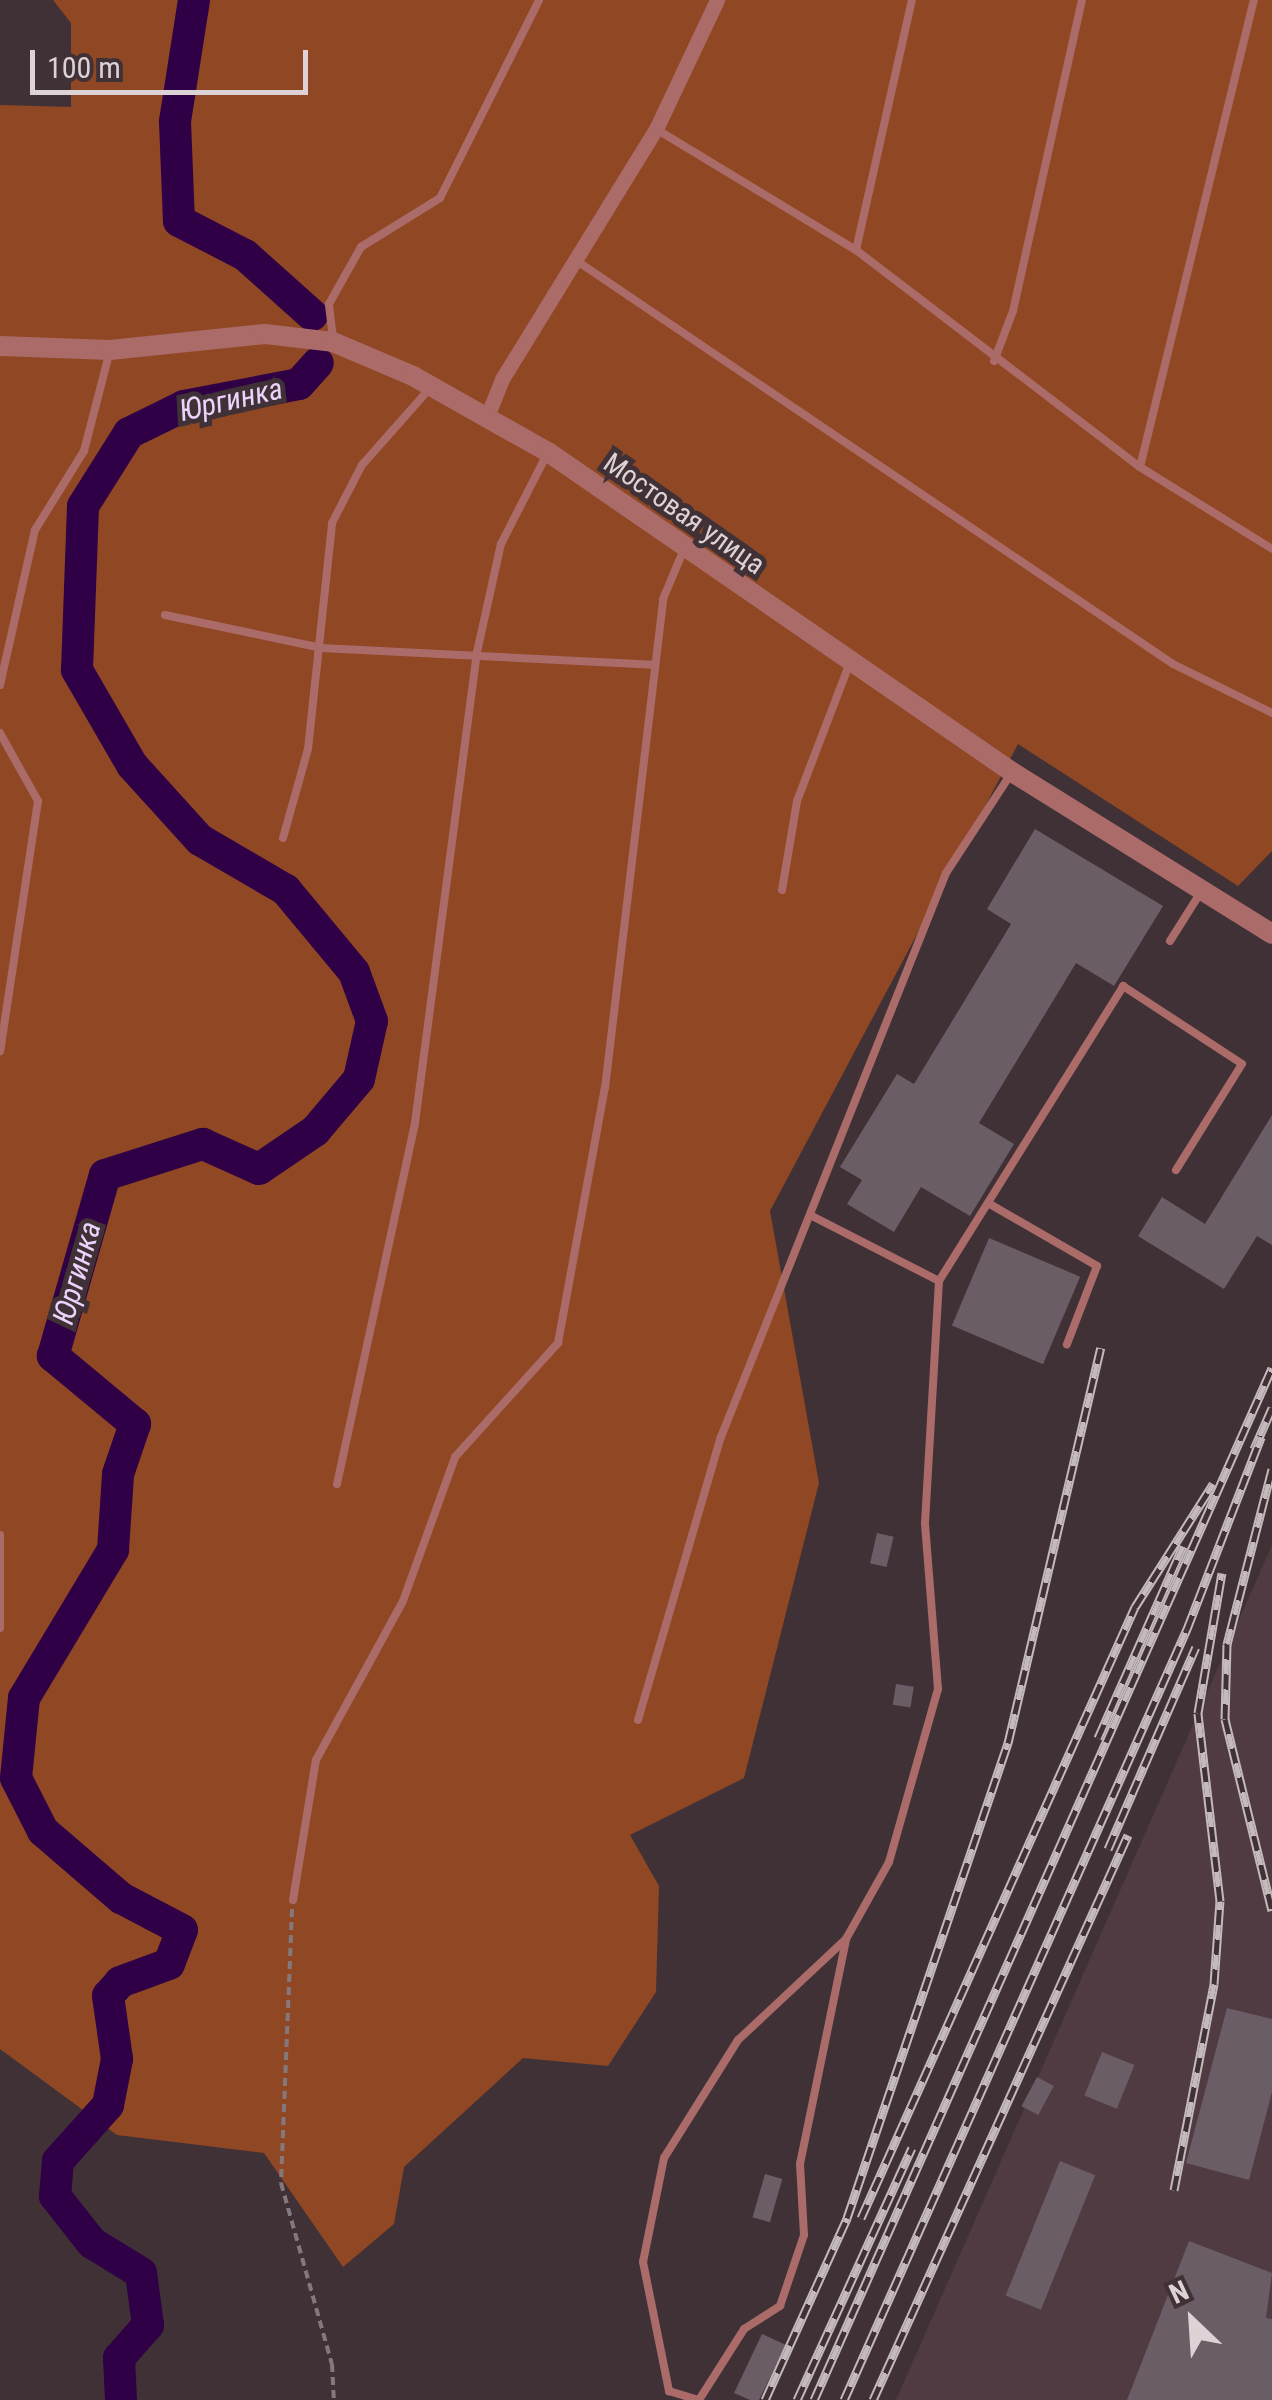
<!DOCTYPE html>
<meta charset="utf-8">
<style>
body{margin:0}
#map{position:relative;width:1272px;height:2400px;overflow:hidden;background:#403136;font-family:"Roboto Condensed",sans-serif}
div>[style]{position:absolute}
.built>*{inset:0;background:#503b42}
.green>*{inset:0;background:#904723}
.river>*{height:32px;margin:-16px;padding:0 16px;transform-origin:16px;border-radius:16px;background:#2f0045}
.building>*{inset:0;background:#6a5d66;transform-origin:0 0}
.path>*{height:4px;margin-top:-2px;transform-origin:0;background:repeating-linear-gradient(90deg,#85787c 0 8px,transparent 0 13px)}
.service>*{height:8px;margin:-4px;padding:0 4px;transform-origin:4px;border-radius:4px;background:#aa6b69}
.minor>*{height:15px;margin:-7.5px;padding:0 7.5px;transform-origin:7.5px;border-radius:7.5px;background:#aa6b69}
.tertiary>*{height:20px;margin:-10px;padding:0 10px;transform-origin:10px;border-radius:10px;background:#aa6b69}
.rail>*{height:9px;margin-top:-4.5px;transform-origin:0;background:repeating-linear-gradient(90deg,#403136 0 15px,#c4b9bc 0 30px);box-sizing:border-box;border-block:2px solid #c4b9bc}
span{translate:-50% -50%;white-space:nowrap;text-align:center;line-height:1.15;-webkit-text-stroke:10px #403136;paint-order:stroke}
.street-label{font-size:28px;color:#ddd3d6}
.water-label{font-size:30px;color:#ebd3fb;font-style:italic}
.north{position:absolute;left:1142px;top:2270px;width:100px;height:100px;-webkit-text-stroke:8px #403136;paint-order:stroke;rotate:335deg;font-size:28px;font-weight:700;line-height:40px;text-align:center;color:#ddd3d6}
.north::after{content:'';display:block;margin:auto;width:35px;height:45px;background:#ddd3d6;clip-path:polygon(50% 0,100% 100%,50% 72%,0 100%)}
.scale{position:absolute;left:30px;top:50px;width:278px;height:45px;box-sizing:border-box;border:5px solid #ddd3d6;border-top:0;padding-left:12px;font-size:30px;line-height:35px;white-space:nowrap;color:#ddd3d6;-webkit-text-stroke:8px #403136;paint-order:stroke}
</style>
<div id="map">
<div class="built">
<div style="clip-path:polygon(1272px 1545px,1272px 2400px,896px 2400px)"></div>
</div>
<div class="green">
<div style="clip-path:polygon(53px 0,1272px 0,1272px 851px,1238px 886px,1018px 744px,770px 1211px,819px 1483px,744px 1778px,630px 1835px,659px 1886px,656px 1992px,608px 2066px,523px 2058px,404px 2167px,394px 2224px,343px 2267px,264px 2153px,117px 2135px,0 2049px,0 105px,71px 107px,71px 23px)"></div>
</div>
<div class="river">
<div style="left:194px;top:0;width:123px;rotate:98.9deg"></div>
<div style="left:175px;top:122px;width:99px;rotate:87.7deg"></div>
<div style="left:179px;top:221px;width:74px;rotate:27.3deg"></div>
<div style="left:245px;top:255px;width:90px;rotate:41.8deg"></div>
<div style="left:121px;top:2400px;width:42px;rotate:-92.7deg"></div>
<div style="left:119px;top:2358px;width:44px;rotate:-48.7deg"></div>
<div style="left:148px;top:2325px;width:52px;rotate:-97.7deg"></div>
<div style="left:141px;top:2273px;width:57px;rotate:-148.5deg"></div>
<div style="left:92px;top:2243px;width:60px;rotate:-128.2deg"></div>
<div style="left:55px;top:2196px;width:35px;rotate:-85deg"></div>
<div style="left:58px;top:2161px;width:75px;rotate:-48.2deg"></div>
<div style="left:108px;top:2105px;width:47px;rotate:-78.9deg"></div>
<div style="left:117px;top:2059px;width:64px;rotate:-98.1deg"></div>
<div style="left:108px;top:1996px;width:18px;rotate:-49deg"></div>
<div style="left:120px;top:1982px;width:52px;rotate:-20.2deg"></div>
<div style="left:169px;top:1964px;width:36px;rotate:-69deg"></div>
<div style="left:182px;top:1930px;width:69px;rotate:-152.3deg"></div>
<div style="left:121px;top:1898px;width:103px;rotate:-139.3deg"></div>
<div style="left:43px;top:1831px;width:59px;rotate:-117deg"></div>
<div style="left:16px;top:1778px;width:80px;rotate:-84.3deg"></div>
<div style="left:24px;top:1698px;width:173px;rotate:-59deg"></div>
<div style="left:113px;top:1550px;width:76px;rotate:-86.2deg"></div>
<div style="left:118px;top:1474px;width:53px;rotate:-71.2deg"></div>
<div style="left:135px;top:1424px;width:107px;rotate:-140.3deg"></div>
<div style="left:53px;top:1356px;width:188px;rotate:-74deg"></div>
<div style="left:105px;top:1175px;width:103px;rotate:-17.6deg"></div>
<div style="left:203px;top:1144px;width:61px;rotate:24.1deg"></div>
<div style="left:259px;top:1169px;width:68px;rotate:-34.2deg"></div>
<div style="left:315px;top:1131px;width:68px;rotate:-49.8deg"></div>
<div style="left:359px;top:1079px;width:59px;rotate:-77.4deg"></div>
<div style="left:372px;top:1021px;width:52px;rotate:-110.2deg"></div>
<div style="left:354px;top:972px;width:107px;rotate:-129.7deg"></div>
<div style="left:286px;top:890px;width:99px;rotate:-149.8deg"></div>
<div style="left:200px;top:840px;width:101px;rotate:-132.2deg"></div>
<div style="left:132px;top:765px;width:110px;rotate:-120.1deg"></div>
<div style="left:77px;top:670px;width:164px;rotate:-87.9deg"></div>
<div style="left:83px;top:506px;width:86px;rotate:-57.8deg"></div>
<div style="left:129px;top:433px;width:61px;rotate:-26.1deg"></div>
<div style="left:184px;top:406px;width:117px;rotate:-10.8deg"></div>
<div style="left:299px;top:384px;width:28px;rotate:-48deg"></div>
</div>
<div class="building">
<div style="clip-path:polygon(1035px 829px,1163px 906px,1114px 986px,1076px 963px,979px 1123px,1014px 1144px,970px 1216px,921px 1187px,894px 1232px,847px 1204px,862px 1180px,840px 1167px,897px 1074px,914px 1084px,1011px 924px,987px 909px)"></div>
<div style="clip-path:polygon(1272px 1115px,1272px 1245px,1257px 1236px,1224px 1289px,1138px 1236px,1162px 1197px,1205px 1224px)"></div>
<div style="left:989px;top:1238px;width:99px;height:95px;rotate:23deg"></div>
<div style="left:877px;top:1533px;width:17px;height:31px;rotate:13deg"></div>
<div style="left:896px;top:1684px;width:18px;height:21px;rotate:9deg"></div>
<div style="clip-path:polygon(1227px 2008px,1272px 2019px,1272px 2092px,1249px 2180px,1186px 2163px)"></div>
<div style="left:1102px;top:2052px;width:35px;height:47px;rotate:22deg"></div>
<div style="left:1037px;top:2077px;width:19px;height:33px;rotate:28deg"></div>
<div style="left:1060px;top:2161px;width:38px;height:145px;rotate:22deg"></div>
<div style="left:765px;top:2174px;width:18px;height:45px;rotate:16deg"></div>
<div style="clip-path:polygon(1189px 2241px,1272px 2273px,1266px 2318px,1272px 2319px,1272px 2400px,1127px 2400px)"></div>
<div style="clip-path:polygon(762px 2334px,786px 2345px,759px 2400px,750px 2400px,734px 2393px)"></div>
</div>
<div class="path">
<div style="left:292px;top:1909px;width:274px;rotate:92.3deg"></div>
<div style="left:281px;top:2183px;width:188px;rotate:74.3deg"></div>
<div style="left:332px;top:2364px;width:36px;rotate:87deg"></div>
</div>
<div class="service">
<div style="left:656px;top:129px;width:234px;rotate:31.2deg"></div>
<div style="left:856px;top:250px;width:357px;rotate:37.4deg"></div>
<div style="left:1140px;top:467px;width:155px;rotate:31.8deg"></div>
<div style="left:856px;top:250px;width:256px;rotate:-77.4deg"></div>
<div style="left:577px;top:261px;width:719px;rotate:34.07deg"></div>
<div style="left:1173px;top:664px;width:110px;rotate:26.3deg"></div>
<div style="left:333px;top:338px;width:34px;rotate:-97deg"></div>
<div style="left:329px;top:304px;width:65px;rotate:-60.7deg"></div>
<div style="left:361px;top:247px;width:93px;rotate:-31.8deg"></div>
<div style="left:440px;top:198px;width:221px;rotate:-63.4deg"></div>
<div style="left:994px;top:361px;width:53px;rotate:-69.2deg"></div>
<div style="left:1013px;top:311px;width:319px;rotate:-77.5deg"></div>
<div style="left:1140px;top:467px;width:481px;rotate:-76.3deg"></div>
<div style="left:165px;top:615px;width:159px;rotate:11.9deg"></div>
<div style="left:321px;top:648px;width:333px;rotate:2.9deg"></div>
<div style="left:0;top:685px;width:159px;rotate:-77.3deg"></div>
<div style="left:35px;top:530px;width:93px;rotate:-58.2deg"></div>
<div style="left:84px;top:451px;width:100px;rotate:-75.5deg"></div>
<div style="left:0;top:733px;width:78px;rotate:60.8deg"></div>
<div style="left:38px;top:801px;width:253px;rotate:98.6deg"></div>
<div style="left:283px;top:838px;width:92px;rotate:-74.3deg"></div>
<div style="left:308px;top:749px;width:227px;rotate:-83.9deg"></div>
<div style="left:332px;top:523px;width:65px;rotate:-62.7deg"></div>
<div style="left:362px;top:465px;width:106px;rotate:-48.5deg"></div>
<div style="left:782px;top:890px;width:90px;rotate:-80.4deg"></div>
<div style="left:797px;top:801px;width:149px;rotate:-69.1deg"></div>
<div style="left:1170px;top:941px;width:58px;rotate:-57.7deg"></div>
<div style="left:988px;top:1203px;width:126px;rotate:30deg"></div>
<div style="left:1097px;top:1266px;width:84px;rotate:111deg"></div>
<div style="left:810px;top:1215px;width:145px;rotate:27.1deg"></div>
<div style="left:939px;top:1281px;width:348px;rotate:-58deg"></div>
<div style="left:1123px;top:986px;width:142px;rotate:33.2deg"></div>
<div style="left:1242px;top:1064px;width:125px;rotate:121.9deg"></div>
<div style="left:337px;top:1484px;width:369px;rotate:-77.8deg"></div>
<div style="left:415px;top:1123px;width:475px;rotate:-82.5deg"></div>
<div style="left:477px;top:652px;width:111px;rotate:-77.5deg"></div>
<div style="left:501px;top:544px;width:99px;rotate:-62.9deg"></div>
<div style="left:0;top:1535px;width:93px;rotate:90deg"></div>
<div style="left:638px;top:1720px;width:295px;rotate:-73.7deg"></div>
<div style="left:721px;top:1437px;width:607px;rotate:-68.25deg"></div>
<div style="left:946px;top:873px;width:121px;rotate:-56.8deg"></div>
<div style="left:293px;top:1900px;width:142px;rotate:-80.7deg"></div>
<div style="left:316px;top:1760px;width:181px;rotate:-61.3deg"></div>
<div style="left:403px;top:1601px;width:153px;rotate:-70.1deg"></div>
<div style="left:455px;top:1457px;width:154px;rotate:-47.9deg"></div>
<div style="left:558px;top:1343px;width:259px;rotate:-79.6deg"></div>
<div style="left:605px;top:1088px;width:492px;rotate:-83.2deg"></div>
<div style="left:663px;top:599px;width:54px;rotate:-67.2deg"></div>
<div style="left:846px;top:1939px;width:148px;rotate:136.9deg"></div>
<div style="left:738px;top:2040px;width:139px;rotate:122.1deg"></div>
<div style="left:664px;top:2158px;width:106px;rotate:101.4deg"></div>
<div style="left:643px;top:2262px;width:132px;rotate:78.6deg"></div>
<div style="left:669px;top:2391px;width:31px;rotate:17deg"></div>
<div style="left:699px;top:2400px;width:84px;rotate:-57.6deg"></div>
<div style="left:744px;top:2329px;width:43px;rotate:-32.6deg"></div>
<div style="left:780px;top:2306px;width:75px;rotate:-71.3deg"></div>
<div style="left:804px;top:2235px;width:71px;rotate:-93.2deg"></div>
<div style="left:800px;top:2164px;width:230px;rotate:-78.4deg"></div>
<div style="left:846px;top:1939px;width:88px;rotate:-60.8deg"></div>
<div style="left:889px;top:1862px;width:180px;rotate:-74.2deg"></div>
<div style="left:938px;top:1689px;width:167px;rotate:-94.5deg"></div>
<div style="left:925px;top:1523px;width:242px;rotate:-86.7deg"></div>
</div>
<div class="minor">
<div style="left:488px;top:414px;width:38px;rotate:-68deg"></div>
<div style="left:502px;top:379px;width:294px;rotate:-58.4deg"></div>
<div style="left:656px;top:129px;width:143px;rotate:-64.7deg"></div>
</div>
<div class="tertiary">
<div style="left:0;top:346px;width:110px;rotate:2.1deg"></div>
<div style="left:110px;top:350px;width:156px;rotate:-5.9deg"></div>
<div style="left:265px;top:334px;width:68px;rotate:6.7deg"></div>
<div style="left:333px;top:342px;width:87px;rotate:23deg"></div>
<div style="left:413px;top:376px;width:155px;rotate:29.4deg"></div>
<div style="left:548px;top:452px;width:564px;rotate:34.59deg"></div>
<div style="left:1012px;top:772px;width:306px;rotate:31.9deg"></div>
</div>
<div class="rail">
<div style="left:1254px;top:1449px;width:45px;rotate:-66.3deg"></div>
<div style="left:1272px;top:1469px;width:181px;rotate:104.4deg"></div>
<div style="left:1227px;top:1644px;width:75px;rotate:91.5deg"></div>
<div style="left:1225px;top:1719px;width:197px;rotate:76.2deg"></div>
<div style="left:1098px;top:1738px;width:210px;rotate:-66.1deg"></div>
<div style="left:1108px;top:1849px;width:220px;rotate:-66.5deg"></div>
<div style="left:1174px;top:2190px;width:210px;rotate:-79deg"></div>
<div style="left:1214px;top:1984px;width:83px;rotate:-85.9deg"></div>
<div style="left:1220px;top:1901px;width:189px;rotate:-96.7deg"></div>
<div style="left:1198px;top:1713px;width:142px;rotate:-80.3deg"></div>
<div style="left:861px;top:2218px;width:670px;rotate:-65.85deg"></div>
<div style="left:1135px;top:1607px;width:146px;rotate:-57.6deg"></div>
<div style="left:765px;top:2400px;width:200px;rotate:-65.7deg"></div>
<div style="left:847px;top:2218px;width:502px;rotate:-71.28deg"></div>
<div style="left:1008px;top:1743px;width:406px;rotate:-76.8deg"></div>
<div style="left:797px;top:2400px;width:277px;rotate:-65.5deg"></div>
<div style="left:814px;top:2400px;width:1129px;rotate:-66.07deg"></div>
<div style="left:844px;top:2400px;width:844px;rotate:-66.02deg"></div>
<div style="left:1187px;top:1629px;width:206px;rotate:-68.9deg"></div>
<div style="left:873px;top:2400px;width:620px;rotate:-65.71deg"></div>
</div>
<div class="street-label">
<span style="left:684px;top:514px;rotate:35deg">Мостовая улица</span>
</div>
<div class="water-label">
<span style="left:231px;top:400px;rotate:-13deg">Юргинка</span>
<span style="left:77px;top:1273px;rotate:-74deg">Юргинка</span>
</div>
<div class="north">N</div>
<div class="scale">100 m</div>
</div>
